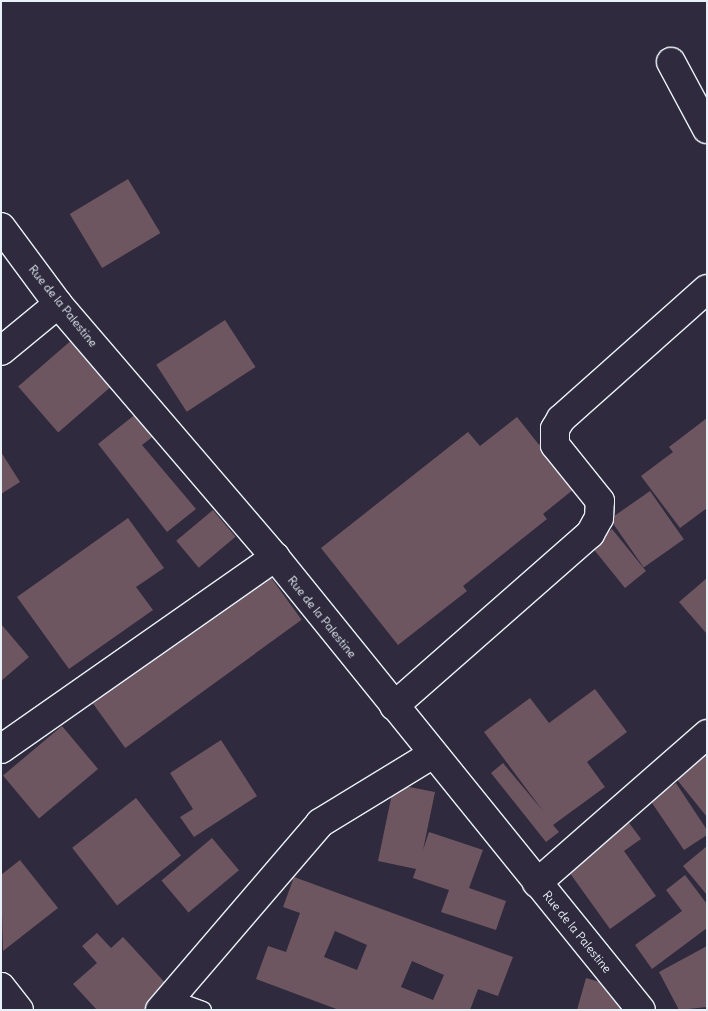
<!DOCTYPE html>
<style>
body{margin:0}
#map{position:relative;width:708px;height:1011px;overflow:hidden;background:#2f2a3d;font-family:Delius,sans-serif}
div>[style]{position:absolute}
.building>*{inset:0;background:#6e5660;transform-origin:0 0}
.roads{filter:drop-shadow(1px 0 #e8f1f8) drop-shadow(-1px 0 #e8f1f8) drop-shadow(0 1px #e8f1f8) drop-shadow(0 -1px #e8f1f8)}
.lane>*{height:16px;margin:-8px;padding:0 8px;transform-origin:8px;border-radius:8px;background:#2f2a3d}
.street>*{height:28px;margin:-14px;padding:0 14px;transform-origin:14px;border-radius:14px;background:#2f2a3d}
.secondary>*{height:28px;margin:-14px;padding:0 14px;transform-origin:14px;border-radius:14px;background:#2f2a3d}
span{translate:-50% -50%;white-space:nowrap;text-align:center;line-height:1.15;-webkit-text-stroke:4.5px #2f2a3d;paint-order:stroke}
.street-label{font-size:12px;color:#e8f1f8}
.frame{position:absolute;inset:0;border:2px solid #e8f1f8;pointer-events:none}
</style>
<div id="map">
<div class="building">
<div style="left:128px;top:179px;width:63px;height:68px;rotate:59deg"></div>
<div style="left:225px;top:320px;width:56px;height:82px;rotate:57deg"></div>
<div style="left:74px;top:338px;width:61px;height:74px;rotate:49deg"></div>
<div style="clip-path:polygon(137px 413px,155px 435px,142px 445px,196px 509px,167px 532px,98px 444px)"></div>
<div style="clip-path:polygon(517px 417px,574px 489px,543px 514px,547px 519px,463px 586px,467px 591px,398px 645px,321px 548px,468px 432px,480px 446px)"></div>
<div style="clip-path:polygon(707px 418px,707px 508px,680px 528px,641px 476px,673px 452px,669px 447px)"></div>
<div style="clip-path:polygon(1px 452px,20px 482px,1px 494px)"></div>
<div style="left:650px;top:491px;width:59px;height:49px;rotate:55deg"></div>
<div style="left:213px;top:510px;width:35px;height:48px;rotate:50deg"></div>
<div style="clip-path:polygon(128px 518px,164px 568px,136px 587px,153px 610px,69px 669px,17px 597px)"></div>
<div style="left:612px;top:529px;width:54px;height:27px;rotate:51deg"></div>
<div style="left:264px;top:568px;width:64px;height:218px;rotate:54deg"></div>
<div style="clip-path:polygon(707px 578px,707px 634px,679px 602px)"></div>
<div style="clip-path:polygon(1px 624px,29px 657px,1px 681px)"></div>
<div style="clip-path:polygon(595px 689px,627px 732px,587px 762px,605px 787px,553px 825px,559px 832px,546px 842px,491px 773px,503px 763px,543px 811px,484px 732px,530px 698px,549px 723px)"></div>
<div style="left:62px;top:726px;width:56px;height:77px;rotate:50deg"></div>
<div style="clip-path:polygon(221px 740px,257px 796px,194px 837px,180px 817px,193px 809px,170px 773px)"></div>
<div style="clip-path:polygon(707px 749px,707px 817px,674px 776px)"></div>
<div style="clip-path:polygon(676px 783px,707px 830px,707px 835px,684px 850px,650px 800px)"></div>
<div style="clip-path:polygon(394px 784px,435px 792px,423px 850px,429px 832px,483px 850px,469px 888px,506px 901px,496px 930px,441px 912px,449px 890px,413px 878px,416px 869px,378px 861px)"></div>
<div style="left:136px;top:798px;width:73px;height:81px;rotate:52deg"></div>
<div style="clip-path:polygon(627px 820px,641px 839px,624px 851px,656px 896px,610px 929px,564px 865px)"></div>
<div style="left:212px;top:838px;width:42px;height:66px;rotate:50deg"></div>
<div style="clip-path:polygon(707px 846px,707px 895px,683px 866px)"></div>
<div style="clip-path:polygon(20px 860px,58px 908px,3px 951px,1px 875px)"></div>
<div style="clip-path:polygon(685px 875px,707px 904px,707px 928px,652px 969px,635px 945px,682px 911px,666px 890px)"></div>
<div style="clip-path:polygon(evenodd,294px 877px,513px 957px,498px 996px,478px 989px,470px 1010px,339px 1010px,256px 979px,268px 946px,286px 952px,300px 913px,283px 907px,294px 877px,335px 931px,367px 945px,357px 970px,324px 957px,335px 931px,294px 877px,412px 961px,444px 975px,433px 1000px,401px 987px,412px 961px)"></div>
<div style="clip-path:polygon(97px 933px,111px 948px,123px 937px,169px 987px,145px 1010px,97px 1010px,73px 984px,97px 963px,82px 946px)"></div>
<div style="clip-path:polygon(707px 946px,707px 1007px,679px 1010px,659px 972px)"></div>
<div style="clip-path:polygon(586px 978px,613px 986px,631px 1010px,577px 1010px)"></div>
</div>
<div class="roads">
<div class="lane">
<div style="left:170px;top:998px;width:35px;rotate:20deg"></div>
</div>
<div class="street">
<div style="left:671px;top:62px;width:76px;rotate:61.8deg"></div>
<div style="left:1px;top:351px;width:74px;rotate:-39.5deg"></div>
<div style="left:394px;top:706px;width:261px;rotate:-41.3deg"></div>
<div style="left:590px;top:534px;width:18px;rotate:-61deg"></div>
<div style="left:599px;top:518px;width:17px;rotate:-87deg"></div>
<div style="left:600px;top:501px;width:72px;rotate:-128.8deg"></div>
<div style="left:555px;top:445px;width:16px;rotate:-90deg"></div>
<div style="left:555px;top:429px;width:12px;rotate:-59deg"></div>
<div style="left:561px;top:419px;width:195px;rotate:-41.7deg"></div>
<div style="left:1px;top:749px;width:335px;rotate:-35deg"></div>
<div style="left:537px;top:883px;width:226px;rotate:-41.2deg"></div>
<div style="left:1px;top:987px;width:29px;rotate:52deg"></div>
<div style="left:160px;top:1010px;width:246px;rotate:-49.4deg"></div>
<div style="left:320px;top:823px;width:132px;rotate:-31.4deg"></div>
</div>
<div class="secondary">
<div style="left:1px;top:227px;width:96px;rotate:53.5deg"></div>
<div style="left:58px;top:304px;width:333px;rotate:49.4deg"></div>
<div style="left:275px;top:557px;width:582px;rotate:51.06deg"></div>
</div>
</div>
<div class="street-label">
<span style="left:63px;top:306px;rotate:51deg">Rue de la Palestine</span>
<span style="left:322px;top:617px;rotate:51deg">Rue de la Palestine</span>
<span style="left:577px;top:932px;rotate:51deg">Rue de la Palestine</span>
</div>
<div class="frame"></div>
</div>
